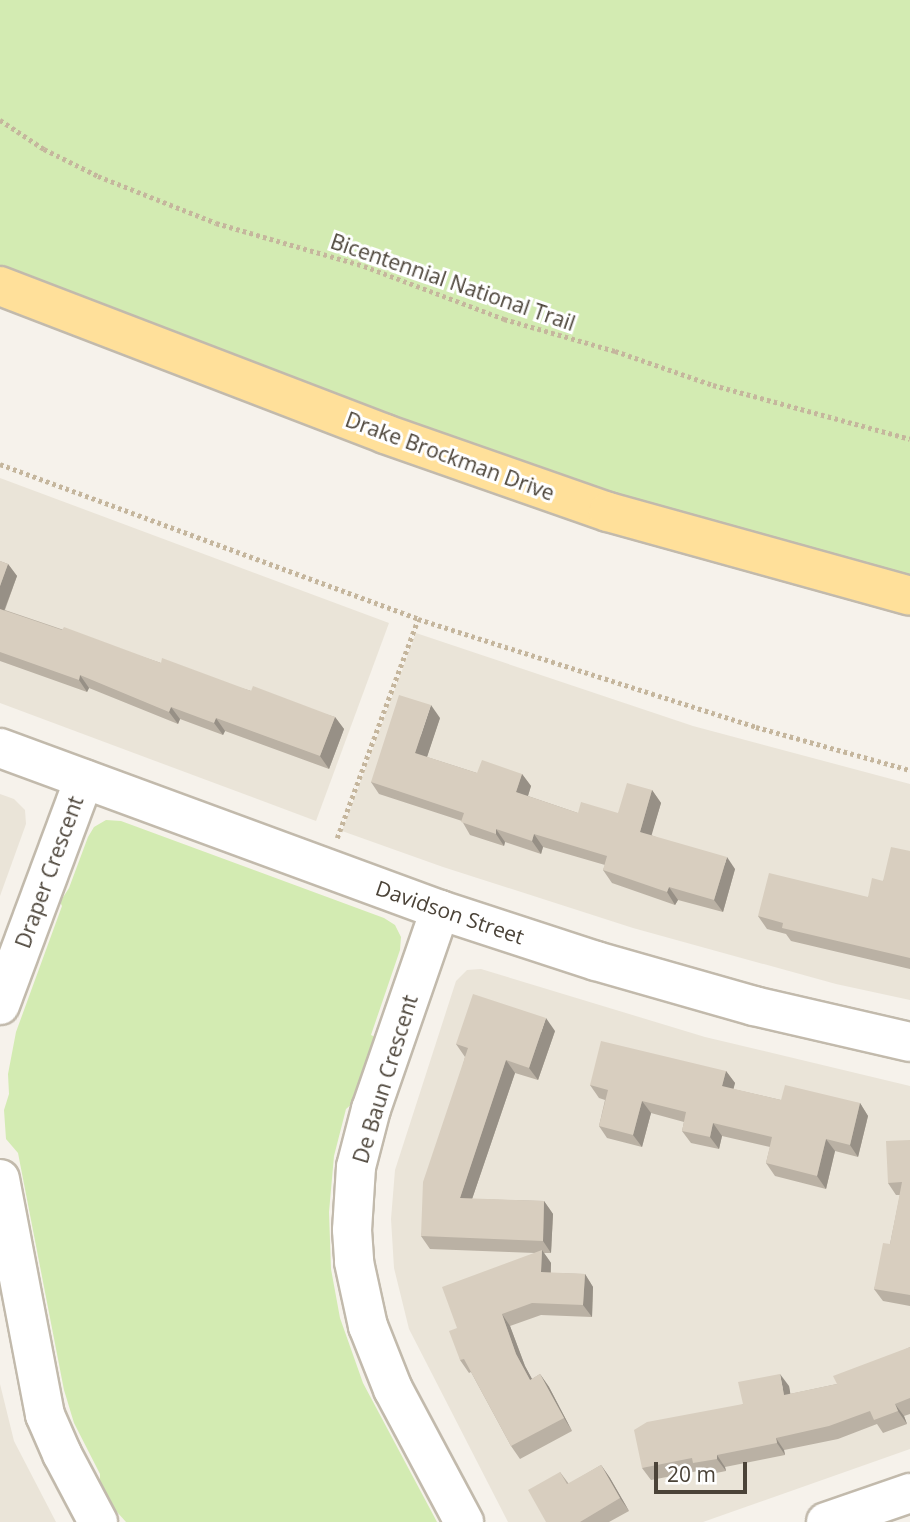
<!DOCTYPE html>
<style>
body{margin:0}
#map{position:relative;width:910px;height:1522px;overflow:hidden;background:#f6f2eb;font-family:"Open Sans",sans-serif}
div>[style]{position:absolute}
.residential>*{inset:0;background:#eae4d8}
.green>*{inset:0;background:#d3ebb2}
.path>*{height:4.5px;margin-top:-2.25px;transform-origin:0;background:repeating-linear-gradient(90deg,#c5b69d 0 3.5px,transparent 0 7px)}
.roads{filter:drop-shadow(2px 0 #c2baac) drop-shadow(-2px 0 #c2baac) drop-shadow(0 2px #c2baac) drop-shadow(0 -2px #c2baac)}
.minor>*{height:38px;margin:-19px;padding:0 19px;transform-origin:19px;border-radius:19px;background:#fff}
.major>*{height:38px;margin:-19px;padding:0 19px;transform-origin:19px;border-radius:19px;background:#ffe09a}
.wall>*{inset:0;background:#bab1a4}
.shaded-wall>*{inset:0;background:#979086}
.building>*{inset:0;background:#d8cebf}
span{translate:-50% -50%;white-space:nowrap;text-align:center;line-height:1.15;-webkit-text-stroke:6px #fff;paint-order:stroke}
.street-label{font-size:21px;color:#4b4338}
.scale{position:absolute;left:654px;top:1462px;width:93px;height:32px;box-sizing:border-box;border:4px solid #4b4338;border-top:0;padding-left:9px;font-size:21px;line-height:24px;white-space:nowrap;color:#4b4338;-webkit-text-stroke:5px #fff;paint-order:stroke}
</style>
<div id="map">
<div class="residential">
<div style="clip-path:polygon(0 478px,389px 623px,316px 821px,0 703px)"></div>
<div style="clip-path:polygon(416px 633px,693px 726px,910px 784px,910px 1000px,836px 984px,633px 928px,443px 867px,342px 831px)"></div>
<div style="clip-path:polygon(0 794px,14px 799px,25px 810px,26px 824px,0 896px)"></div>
<div style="clip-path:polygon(481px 969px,705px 1037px,910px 1086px,910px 1449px,703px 1522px,508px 1522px,409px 1329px,394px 1268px,391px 1219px,395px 1170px,456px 981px,467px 970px)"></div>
<div style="clip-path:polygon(0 1384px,14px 1441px,56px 1522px,0 1522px)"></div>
</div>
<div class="green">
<div style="clip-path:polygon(0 0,910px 0,910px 596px,0 290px)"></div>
<div style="clip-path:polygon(106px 820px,121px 821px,384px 918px,395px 925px,401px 937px,400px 950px,371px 1035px,375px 1037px,368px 1064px,353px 1103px,346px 1109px,334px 1156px,329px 1212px,331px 1269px,340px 1318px,363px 1383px,437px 1522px,126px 1522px,100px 1493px,100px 1474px,74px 1423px,64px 1390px,18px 1153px,6px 1139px,4px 1110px,9px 1094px,8px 1074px,16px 1032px,62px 906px,60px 902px,69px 888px,88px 837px,94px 827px)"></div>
</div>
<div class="path">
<div style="left:0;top:120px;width:53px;rotate:33.4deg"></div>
<div style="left:44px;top:149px;width:60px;rotate:26.6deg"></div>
<div style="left:98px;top:176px;width:127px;rotate:21.7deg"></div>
<div style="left:216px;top:223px;width:154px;rotate:16.2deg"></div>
<div style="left:364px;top:266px;width:150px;rotate:20.7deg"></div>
<div style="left:504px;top:319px;width:116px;rotate:16.1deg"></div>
<div style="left:615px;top:351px;width:104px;rotate:19.1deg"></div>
<div style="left:713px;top:385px;width:204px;rotate:15.3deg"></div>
<div style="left:0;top:464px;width:446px;rotate:20.3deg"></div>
<div style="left:418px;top:619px;width:355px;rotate:17.7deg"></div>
<div style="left:756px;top:727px;width:160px;rotate:15.6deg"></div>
<div style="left:337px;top:838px;width:233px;rotate:-69.7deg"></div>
</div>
<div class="roads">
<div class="minor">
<div style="left:0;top:748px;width:469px;rotate:20.2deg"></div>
<div style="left:440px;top:910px;width:164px;rotate:18.1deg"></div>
<div style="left:596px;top:961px;width:164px;rotate:15.9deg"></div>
<div style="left:754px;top:1006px;width:160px;rotate:13deg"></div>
<div style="left:440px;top:910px;width:211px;rotate:109.1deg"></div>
<div style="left:371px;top:1109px;width:60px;rotate:104.5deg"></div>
<div style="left:356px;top:1167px;width:63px;rotate:93.6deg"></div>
<div style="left:352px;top:1230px;width:32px;rotate:86deg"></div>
<div style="left:354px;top:1262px;width:66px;rotate:77.7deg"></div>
<div style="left:368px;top:1326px;width:68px;rotate:68.4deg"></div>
<div style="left:393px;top:1389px;width:151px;rotate:61.9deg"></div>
<div style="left:0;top:1005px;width:241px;rotate:-69.6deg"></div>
<div style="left:0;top:1179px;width:240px;rotate:79.2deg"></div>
<div style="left:45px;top:1415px;width:43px;rotate:66.4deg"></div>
<div style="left:62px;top:1454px;width:77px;rotate:62.1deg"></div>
<div style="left:826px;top:1522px;width:89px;rotate:-19deg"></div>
</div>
<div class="major">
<div style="left:0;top:286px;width:412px;rotate:21deg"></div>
<div style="left:385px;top:434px;width:236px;rotate:19.3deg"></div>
<div style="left:608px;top:512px;width:313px;rotate:15.5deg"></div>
</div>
</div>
<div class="wall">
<div style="clip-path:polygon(0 561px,8px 564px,17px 576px,5px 610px,161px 663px,335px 717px,344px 729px,329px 769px,225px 731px,223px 735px,180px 719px,178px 724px,89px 688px,87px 692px,0 661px)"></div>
<div style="clip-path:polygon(440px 718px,427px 757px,477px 773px,522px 774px,531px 786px,528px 796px,578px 813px,618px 813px,652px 790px,661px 803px,651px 835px,735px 869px,723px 912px,678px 900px,675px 905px,612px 883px,603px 870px,605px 865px,543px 847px,541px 854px,505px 842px,504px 846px,470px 835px,462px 821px,379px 794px,371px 782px)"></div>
<div style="clip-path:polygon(910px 851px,910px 969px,791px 941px,786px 934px,767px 929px,758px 916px,868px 897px)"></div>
<div style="clip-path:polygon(555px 1031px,538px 1080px,515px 1073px,472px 1199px,544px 1201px,553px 1214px,551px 1253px,544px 1253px,551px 1263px,551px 1273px,585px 1274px,593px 1287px,592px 1317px,541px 1315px,510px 1326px,525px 1366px,532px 1379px,540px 1374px,549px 1387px,572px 1431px,520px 1459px,511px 1446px,471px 1372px,469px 1373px,460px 1360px,457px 1328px,535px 1253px,430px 1249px,421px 1236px,465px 1057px,456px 1044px)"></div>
<div style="clip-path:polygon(726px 1071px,735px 1083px,733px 1089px,781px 1100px,860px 1103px,868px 1116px,858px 1157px,835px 1151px,826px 1189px,775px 1176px,766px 1163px,770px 1147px,722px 1136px,719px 1149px,691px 1143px,682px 1131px,684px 1122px,651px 1113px,642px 1147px,607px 1138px,599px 1126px,605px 1100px,599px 1098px,590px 1085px)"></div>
<div style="clip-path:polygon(910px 1140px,910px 1306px,883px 1301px,874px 1289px,890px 1244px,900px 1195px,896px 1195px,888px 1183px)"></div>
<div style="clip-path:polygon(910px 1347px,910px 1414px,904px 1416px,907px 1424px,883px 1433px,877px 1424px,838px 1439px,784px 1450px,785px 1455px,725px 1467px,726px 1471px,701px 1476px,698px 1471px,651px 1480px,642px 1468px,743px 1404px,789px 1386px,790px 1394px,837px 1384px)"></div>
<div style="clip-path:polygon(601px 1465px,610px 1478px,629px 1511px,609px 1522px,546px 1522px,560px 1472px,569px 1484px)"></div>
</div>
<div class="shaded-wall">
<div style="clip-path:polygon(8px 564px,17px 576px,1px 619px,0 617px,0 586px)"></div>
<div style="clip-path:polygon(80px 675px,89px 688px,87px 692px,79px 680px)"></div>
<div style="clip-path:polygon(431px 705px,440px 718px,424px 766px,415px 753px)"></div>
<div style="clip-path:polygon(171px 707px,180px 719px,178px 724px,169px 712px)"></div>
<div style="clip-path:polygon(335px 717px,344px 729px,329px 769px,320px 756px)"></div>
<div style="clip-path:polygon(216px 718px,225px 731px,223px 735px,214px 723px)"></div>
<div style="clip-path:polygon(522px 774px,531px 786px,525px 805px,516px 792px)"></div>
<div style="clip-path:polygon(652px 790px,661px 803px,649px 844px,640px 832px)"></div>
<div style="clip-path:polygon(496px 829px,505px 842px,504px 846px,496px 834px)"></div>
<div style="clip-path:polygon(534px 834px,543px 847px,541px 854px,532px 841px)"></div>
<div style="clip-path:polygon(727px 857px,735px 869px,723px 912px,714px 900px)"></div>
<div style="clip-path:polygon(669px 887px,678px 900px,675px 905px,667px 892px)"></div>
<div style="clip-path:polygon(546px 1018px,555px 1031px,538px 1080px,529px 1068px)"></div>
<div style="clip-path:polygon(506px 1060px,515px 1073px,468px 1211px,460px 1198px)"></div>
<div style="clip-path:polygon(726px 1071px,735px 1083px,731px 1099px,722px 1086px)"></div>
<div style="clip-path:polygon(642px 1101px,651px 1113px,642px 1147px,633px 1135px)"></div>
<div style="clip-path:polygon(860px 1103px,868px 1116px,858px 1157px,850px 1145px)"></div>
<div style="clip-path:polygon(713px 1123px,722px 1136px,719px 1149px,710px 1137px)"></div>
<div style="clip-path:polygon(826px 1139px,835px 1151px,826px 1189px,817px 1176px)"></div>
<div style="clip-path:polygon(544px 1201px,553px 1214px,551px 1253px,543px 1241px)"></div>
<div style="clip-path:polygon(542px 1250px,551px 1263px,550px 1285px,541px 1272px)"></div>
<div style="clip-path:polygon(585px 1274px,593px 1287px,592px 1317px,583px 1305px)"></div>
<div style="clip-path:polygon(502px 1314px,510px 1326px,525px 1366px,539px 1392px,530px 1380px,516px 1354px)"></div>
<div style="clip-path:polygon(540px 1374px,549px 1387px,572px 1431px,564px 1418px)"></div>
<div style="clip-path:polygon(780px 1374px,789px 1386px,793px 1408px,784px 1395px)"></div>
<div style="clip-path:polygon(895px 1404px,904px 1416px,907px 1424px,898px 1411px)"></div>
<div style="clip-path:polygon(776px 1438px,784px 1450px,785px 1455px,777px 1443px)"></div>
<div style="clip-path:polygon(717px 1455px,725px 1467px,726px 1471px,717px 1459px)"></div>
<div style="clip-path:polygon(601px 1465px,610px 1478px,629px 1511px,620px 1498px)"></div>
</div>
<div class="building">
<div style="clip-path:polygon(0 561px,8px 564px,0 586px)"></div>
<div style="clip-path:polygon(0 609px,62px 630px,64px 627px,161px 663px,162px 658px,251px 691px,253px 686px,335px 717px,320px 756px,216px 718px,214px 723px,171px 707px,169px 712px,80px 675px,79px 680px,0 652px)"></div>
<div style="clip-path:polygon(399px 695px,431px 705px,415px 753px,477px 773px,482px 760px,522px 774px,516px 792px,578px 813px,581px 802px,618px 813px,627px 783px,652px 790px,640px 832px,727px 857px,714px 900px,669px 887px,667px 892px,603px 870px,607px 856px,534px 834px,532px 841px,496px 829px,496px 834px,461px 822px,464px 813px,371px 782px)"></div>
<div style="clip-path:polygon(891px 847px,910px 851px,910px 958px,782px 928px,783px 923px,758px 916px,769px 873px,868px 897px,872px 878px,883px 881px)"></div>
<div style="clip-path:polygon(473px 994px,546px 1018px,529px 1068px,506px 1060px,460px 1198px,544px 1201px,543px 1241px,421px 1236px,423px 1182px,468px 1048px,456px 1044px)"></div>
<div style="clip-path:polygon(601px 1041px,726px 1071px,722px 1086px,781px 1100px,785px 1085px,860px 1103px,850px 1145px,826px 1139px,817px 1176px,766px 1163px,772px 1137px,713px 1123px,710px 1137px,682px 1131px,686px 1112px,642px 1101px,633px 1135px,599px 1126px,608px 1090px,590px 1085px)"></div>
<div style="clip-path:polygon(910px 1140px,910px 1295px,874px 1289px,883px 1243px,890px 1244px,902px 1182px,888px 1183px,886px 1141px)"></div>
<div style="clip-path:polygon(542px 1250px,541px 1272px,585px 1274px,583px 1305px,532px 1303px,502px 1314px,516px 1354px,530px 1380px,540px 1374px,564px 1418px,511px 1446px,464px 1359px,460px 1360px,449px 1331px,457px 1328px,442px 1287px)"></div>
<div style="clip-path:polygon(910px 1347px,910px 1398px,895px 1404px,898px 1411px,874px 1420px,870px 1411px,829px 1426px,776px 1438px,777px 1443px,717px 1455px,717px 1459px,693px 1463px,692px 1458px,642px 1468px,634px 1430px,647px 1422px,743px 1404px,738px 1382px,780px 1374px,784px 1395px,837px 1384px,833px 1376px)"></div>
<div style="clip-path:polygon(601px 1465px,620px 1498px,580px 1522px,546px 1522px,528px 1490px,560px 1472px,567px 1484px)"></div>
</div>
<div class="street-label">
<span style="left:453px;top:282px;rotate:19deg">Bicentennial National Trail</span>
<span style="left:450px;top:456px;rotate:20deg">Drake Brockman Drive</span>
<span style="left:49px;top:872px;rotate:-70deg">Draper Crescent</span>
<span style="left:450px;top:912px;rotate:19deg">Davidson Street</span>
<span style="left:385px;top:1079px;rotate:-73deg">De Baun Crescent</span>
</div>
<div class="scale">20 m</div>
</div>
